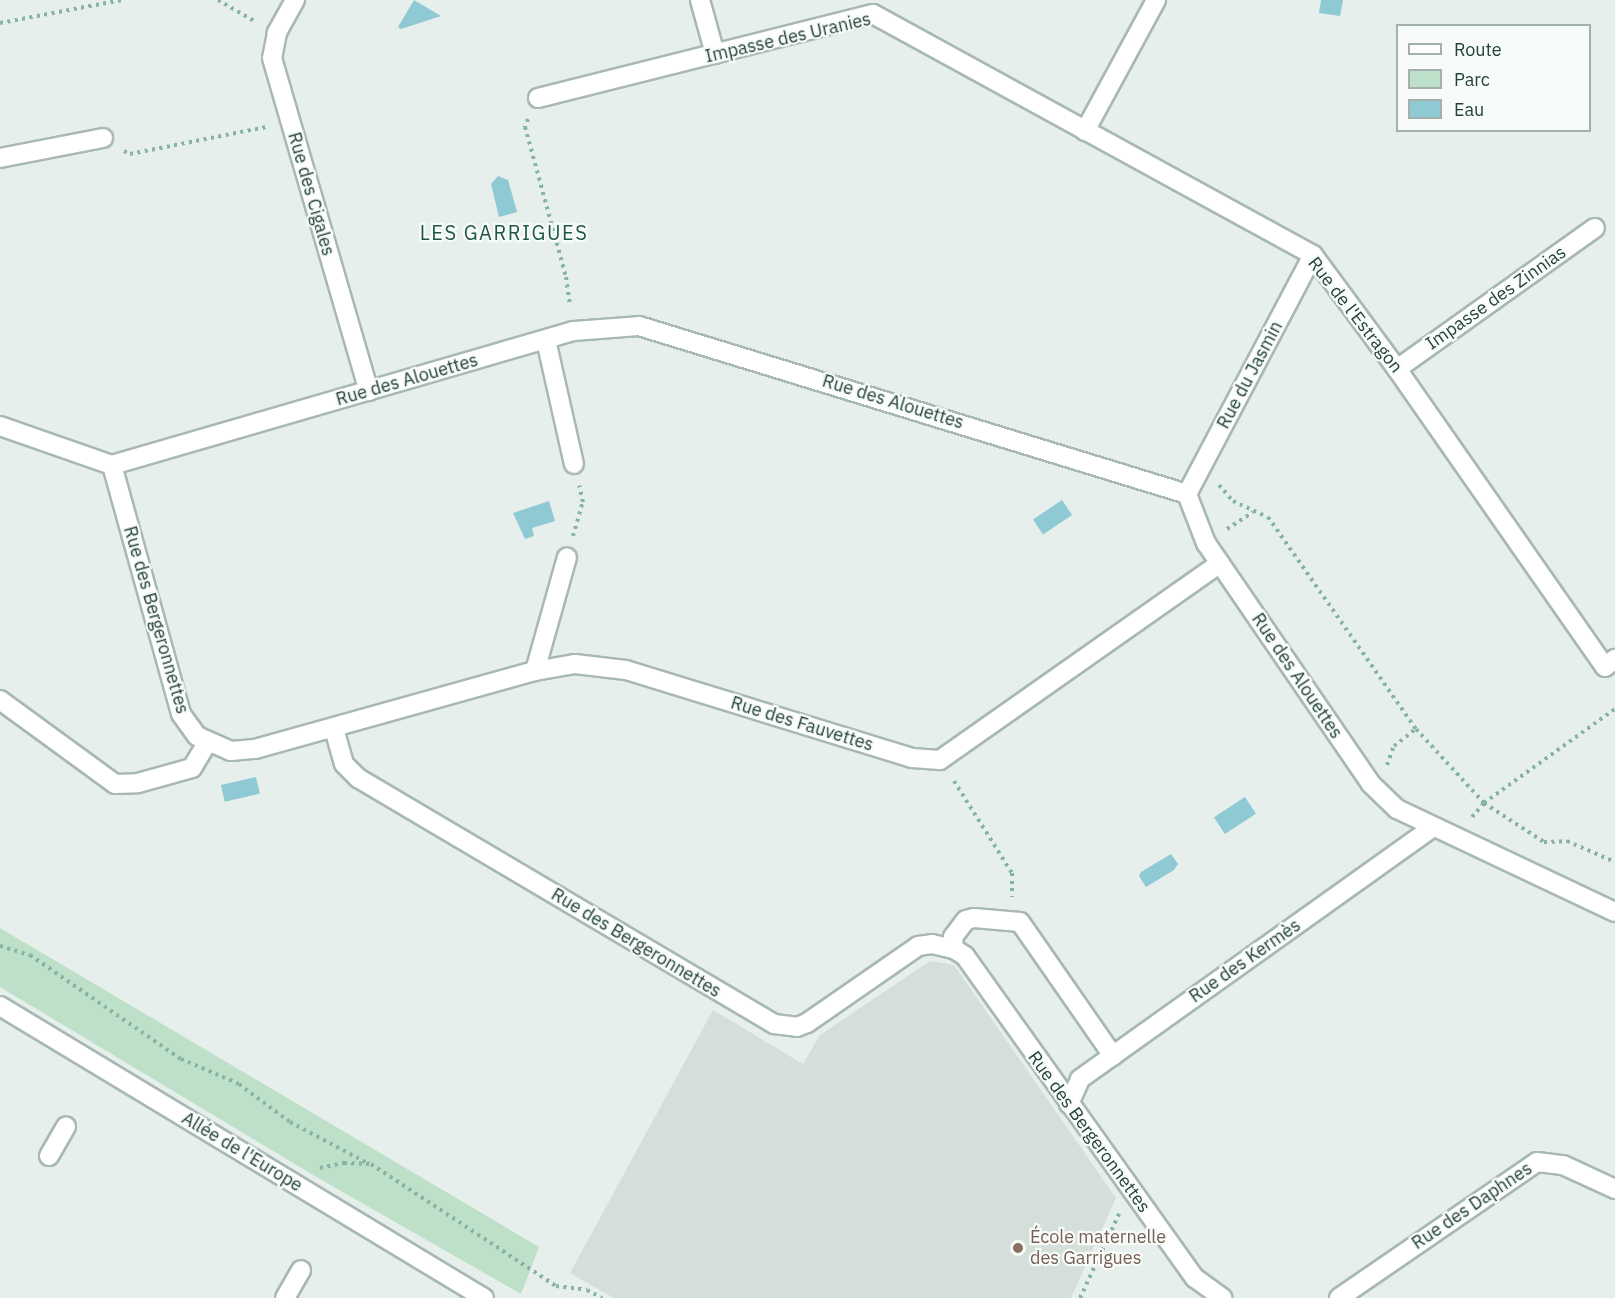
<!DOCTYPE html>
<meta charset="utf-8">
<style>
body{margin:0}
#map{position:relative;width:1615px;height:1298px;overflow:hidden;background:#e6efeb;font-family:"IBM Plex Sans",sans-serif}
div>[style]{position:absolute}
.built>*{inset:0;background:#d4dfda}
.green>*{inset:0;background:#bfe0c8}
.water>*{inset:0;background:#8ec9d4;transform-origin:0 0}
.path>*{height:4px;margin-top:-2px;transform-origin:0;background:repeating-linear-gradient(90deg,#86b3a5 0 3px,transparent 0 7.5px)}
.roads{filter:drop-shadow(2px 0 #a8b8b2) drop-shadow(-2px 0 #a8b8b2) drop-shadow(0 2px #a8b8b2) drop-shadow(0 -2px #a8b8b2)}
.minor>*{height:18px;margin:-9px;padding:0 9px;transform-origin:9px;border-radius:9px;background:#fff}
.dots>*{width:16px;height:16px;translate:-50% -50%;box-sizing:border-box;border:3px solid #f7fbf9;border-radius:50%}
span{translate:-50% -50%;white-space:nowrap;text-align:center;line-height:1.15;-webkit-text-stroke:4.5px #f7fbf9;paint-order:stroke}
.street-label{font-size:18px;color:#24423a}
.education-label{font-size:18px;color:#785e54}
.left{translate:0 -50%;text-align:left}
.neighbourhood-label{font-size:20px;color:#1f5548;letter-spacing:1.5px}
.legend{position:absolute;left:1396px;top:24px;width:195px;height:108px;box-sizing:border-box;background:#f7fbf9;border:2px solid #a3b1ad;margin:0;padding:8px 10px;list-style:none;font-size:18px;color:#24423a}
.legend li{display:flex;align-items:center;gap:12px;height:30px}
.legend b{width:30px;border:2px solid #a3b1ad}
</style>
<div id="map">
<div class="built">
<div style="clip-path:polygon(930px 961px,954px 965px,1116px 1198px,1071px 1298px,614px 1298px,570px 1273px,713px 1010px,803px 1064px,820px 1035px)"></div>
</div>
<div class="green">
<div style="clip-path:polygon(0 928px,539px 1247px,521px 1294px,313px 1175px,0 987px)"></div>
</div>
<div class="water">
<div style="clip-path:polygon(414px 0,441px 16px,401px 29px,398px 27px)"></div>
<div style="clip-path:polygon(1321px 0,1343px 0,1340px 16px,1319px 13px)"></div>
<div style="clip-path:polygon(498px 176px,508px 180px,517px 212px,499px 217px,491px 184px)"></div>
<div style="left:1062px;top:500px;width:18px;height:35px;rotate:56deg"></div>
<div style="clip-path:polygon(549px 501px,555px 521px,532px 528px,534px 536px,525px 539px,513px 513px)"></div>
<div style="left:256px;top:777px;width:17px;height:36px;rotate:77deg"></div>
<div style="left:1245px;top:797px;width:20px;height:37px;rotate:57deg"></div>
<div style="clip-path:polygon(1171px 854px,1178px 864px,1174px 870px,1146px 887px,1139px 876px,1141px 872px)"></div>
</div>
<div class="path">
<div style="left:218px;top:0;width:44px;rotate:30.1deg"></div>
<div style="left:0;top:23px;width:124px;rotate:-10.7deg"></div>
<div style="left:528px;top:119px;width:9px;rotate:111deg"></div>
<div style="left:525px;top:127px;width:156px;rotate:74.7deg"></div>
<div style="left:566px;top:277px;width:29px;rotate:82deg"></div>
<div style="left:124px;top:151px;width:7px;rotate:27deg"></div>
<div style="left:130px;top:154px;width:139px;rotate:-11.2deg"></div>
<div style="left:1219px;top:485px;width:21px;rotate:49deg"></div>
<div style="left:1233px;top:501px;width:38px;rotate:25deg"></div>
<div style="left:1268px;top:517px;width:259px;rotate:55.1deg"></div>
<div style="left:1227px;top:529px;width:31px;rotate:-33deg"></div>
<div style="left:573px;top:536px;width:35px;rotate:-74deg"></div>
<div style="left:583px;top:502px;width:17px;rotate:-103deg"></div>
<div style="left:1387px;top:765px;width:20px;rotate:-70deg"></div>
<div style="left:1394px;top:746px;width:28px;rotate:-38deg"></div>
<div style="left:1416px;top:729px;width:100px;rotate:47.4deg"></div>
<div style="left:1484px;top:803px;width:72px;rotate:33deg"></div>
<div style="left:1544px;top:842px;width:23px;rotate:-2deg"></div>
<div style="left:1567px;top:841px;width:52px;rotate:23.6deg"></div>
<div style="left:954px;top:781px;width:109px;rotate:57.8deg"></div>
<div style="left:1012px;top:873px;width:24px;rotate:90deg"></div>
<div style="left:1472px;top:817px;width:18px;rotate:-49deg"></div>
<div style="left:1484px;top:803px;width:161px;rotate:-35.7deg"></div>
<div style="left:0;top:946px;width:31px;rotate:17deg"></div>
<div style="left:30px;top:955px;width:183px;rotate:34.6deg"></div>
<div style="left:181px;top:1059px;width:63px;rotate:23.3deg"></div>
<div style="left:239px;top:1084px;width:64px;rotate:36.7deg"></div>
<div style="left:290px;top:1122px;width:87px;rotate:28deg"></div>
<div style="left:320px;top:1168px;width:25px;rotate:-12deg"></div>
<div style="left:344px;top:1163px;width:27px;rotate:2deg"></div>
<div style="left:371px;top:1164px;width:222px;rotate:33.4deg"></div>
<div style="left:556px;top:1286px;width:31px;rotate:7deg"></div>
<div style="left:587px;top:1290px;width:17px;rotate:28deg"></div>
<div style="left:1080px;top:1298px;width:93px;rotate:-65.1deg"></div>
</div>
<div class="roads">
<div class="minor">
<div style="left:295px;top:0;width:38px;rotate:119deg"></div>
<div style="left:277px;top:33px;width:25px;rotate:101deg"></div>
<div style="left:272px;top:58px;width:347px;rotate:73.8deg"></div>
<div style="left:700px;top:0;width:56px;rotate:74.5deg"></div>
<div style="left:538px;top:98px;width:345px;rotate:-14.1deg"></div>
<div style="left:873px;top:14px;width:502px;rotate:28.71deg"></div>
<div style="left:1313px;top:255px;width:142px;rotate:53.6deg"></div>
<div style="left:1397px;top:369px;width:363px;rotate:55.1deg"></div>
<div style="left:1605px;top:667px;width:13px;rotate:-39deg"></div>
<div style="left:1085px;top:131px;width:149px;rotate:-61.5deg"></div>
<div style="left:0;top:158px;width:105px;rotate:-11deg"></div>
<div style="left:546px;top:340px;width:127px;rotate:77.3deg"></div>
<div style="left:1397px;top:369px;width:243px;rotate:-35.5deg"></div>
<div style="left:0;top:426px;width:119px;rotate:19.2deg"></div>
<div style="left:112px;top:465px;width:480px;rotate:-16.2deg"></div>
<div style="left:573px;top:331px;width:66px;rotate:-4.3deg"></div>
<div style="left:639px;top:326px;width:573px;rotate:17.04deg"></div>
<div style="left:1187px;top:494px;width:53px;rotate:68.8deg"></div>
<div style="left:1206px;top:543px;width:292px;rotate:55.6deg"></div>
<div style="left:1371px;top:784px;width:36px;rotate:44deg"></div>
<div style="left:1397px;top:809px;width:241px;rotate:25.3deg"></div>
<div style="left:112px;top:465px;width:258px;rotate:74.5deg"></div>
<div style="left:181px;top:714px;width:27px;rotate:54deg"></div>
<div style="left:197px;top:736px;width:37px;rotate:24deg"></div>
<div style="left:231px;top:751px;width:24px;rotate:-5deg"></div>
<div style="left:255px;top:749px;width:291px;rotate:-15.6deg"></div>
<div style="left:535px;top:671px;width:41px;rotate:-9.9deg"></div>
<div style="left:575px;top:664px;width:51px;rotate:6.7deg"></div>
<div style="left:626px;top:670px;width:299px;rotate:17.1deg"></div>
<div style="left:912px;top:758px;width:28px;rotate:4deg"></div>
<div style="left:940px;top:760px;width:342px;rotate:-35.1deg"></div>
<div style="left:1187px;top:494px;width:270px;rotate:-62.2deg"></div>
<div style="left:535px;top:671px;width:118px;rotate:-74.3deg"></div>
<div style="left:0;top:700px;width:142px;rotate:36.1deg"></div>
<div style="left:115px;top:784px;width:23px;rotate:-2deg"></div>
<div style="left:138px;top:783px;width:56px;rotate:-15.5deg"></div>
<div style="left:192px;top:768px;width:29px;rotate:-59deg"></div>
<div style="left:334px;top:729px;width:36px;rotate:74deg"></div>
<div style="left:344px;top:764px;width:20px;rotate:45deg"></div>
<div style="left:358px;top:778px;width:483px;rotate:30.6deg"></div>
<div style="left:774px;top:1024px;width:23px;rotate:7deg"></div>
<div style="left:797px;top:1027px;width:11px;rotate:-22deg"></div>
<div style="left:807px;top:1023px;width:135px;rotate:-34.7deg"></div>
<div style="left:918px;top:946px;width:14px;rotate:-8deg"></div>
<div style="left:932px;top:944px;width:23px;rotate:13deg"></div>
<div style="left:954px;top:949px;width:13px;rotate:32deg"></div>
<div style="left:965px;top:956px;width:396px;rotate:54.5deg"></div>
<div style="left:1195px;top:1278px;width:34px;rotate:36deg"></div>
<div style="left:954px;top:949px;width:12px;rotate:-95deg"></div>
<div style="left:953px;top:937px;width:21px;rotate:-53deg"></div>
<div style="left:966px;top:920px;width:8px;rotate:-14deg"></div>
<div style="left:974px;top:918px;width:46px;rotate:5deg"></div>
<div style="left:1020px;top:922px;width:163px;rotate:55.2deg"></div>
<div style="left:0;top:1006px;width:565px;rotate:31.1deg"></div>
<div style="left:1069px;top:1104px;width:27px;rotate:-66deg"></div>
<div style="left:1080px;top:1079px;width:434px;rotate:-35.5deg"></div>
<div style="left:49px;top:1156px;width:34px;rotate:-60deg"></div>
<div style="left:285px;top:1298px;width:32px;rotate:-60deg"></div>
<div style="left:1339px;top:1298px;width:240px;rotate:-34.5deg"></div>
<div style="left:1537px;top:1162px;width:26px;rotate:7deg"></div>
<div style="left:1563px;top:1165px;width:57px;rotate:24.8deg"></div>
</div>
</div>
<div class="dots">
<div style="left:1018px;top:1248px;background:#8d6e63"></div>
</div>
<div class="street-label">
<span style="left:788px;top:38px;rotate:-13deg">Impasse des Uranies</span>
<span style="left:311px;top:194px;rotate:74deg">Rue des Cigales</span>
<span style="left:1496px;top:298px;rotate:-35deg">Impasse des Zinnias</span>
<span style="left:1355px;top:315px;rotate:52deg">Rue de l'Estragon</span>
<span style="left:1250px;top:375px;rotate:-62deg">Rue du Jasmin</span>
<span style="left:407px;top:380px;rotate:-16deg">Rue des Alouettes</span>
<span style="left:893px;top:402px;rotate:17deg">Rue des Alouettes</span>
<span style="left:156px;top:620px;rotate:74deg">Rue des Bergeronnettes</span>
<span style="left:1297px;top:676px;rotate:56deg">Rue des Alouettes</span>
<span style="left:802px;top:724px;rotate:17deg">Rue des Fauvettes</span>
<span style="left:636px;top:943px;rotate:31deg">Rue des Bergeronnettes</span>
<span style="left:1245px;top:961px;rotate:-35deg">Rue des Kermès</span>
<span style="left:1089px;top:1132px;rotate:54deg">Rue des Bergeronnettes</span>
<span style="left:242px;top:1152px;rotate:31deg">Allée de l'Europe</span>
<span style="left:1472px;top:1206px;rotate:-34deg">Rue des Daphnes</span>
</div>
<div class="education-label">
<span class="left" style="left:1030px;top:1248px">École maternelle<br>des Garrigues</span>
</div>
<div class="neighbourhood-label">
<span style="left:504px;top:232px">LES GARRIGUES</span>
</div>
<ul class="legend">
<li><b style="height:8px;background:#fff"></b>Route</li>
<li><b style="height:16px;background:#bfe0c8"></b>Parc</li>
<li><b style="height:16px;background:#8ec9d4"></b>Eau</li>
</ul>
</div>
